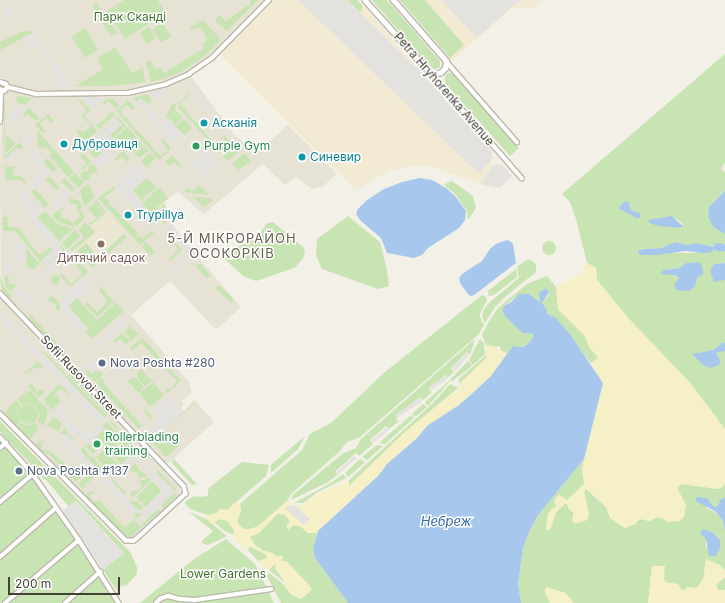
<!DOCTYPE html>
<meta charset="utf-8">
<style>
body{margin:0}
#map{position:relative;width:725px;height:603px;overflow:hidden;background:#f2f0e7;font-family:Inter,sans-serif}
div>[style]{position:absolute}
.residential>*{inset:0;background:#e6e3d5}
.commercial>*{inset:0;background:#f3ead3}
.education>*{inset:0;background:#ebe7d2}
.green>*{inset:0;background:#c8e4b2;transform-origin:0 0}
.round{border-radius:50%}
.sand>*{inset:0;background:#f5f0c5}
.parking>*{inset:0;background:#e4e2df;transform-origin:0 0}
.water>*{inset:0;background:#a7c7ec}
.roads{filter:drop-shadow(1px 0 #bdb9aa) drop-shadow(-1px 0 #bdb9aa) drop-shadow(0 1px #bdb9aa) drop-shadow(0 -1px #bdb9aa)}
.minor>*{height:3.5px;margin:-1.75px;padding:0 1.75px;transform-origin:1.75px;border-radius:1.75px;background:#fff}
.tertiary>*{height:4.5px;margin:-2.25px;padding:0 2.25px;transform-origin:2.25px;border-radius:2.25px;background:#fff}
.dots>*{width:11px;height:11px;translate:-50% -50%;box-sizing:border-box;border:2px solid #fff;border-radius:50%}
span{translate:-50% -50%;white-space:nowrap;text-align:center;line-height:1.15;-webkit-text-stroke:3px #fff;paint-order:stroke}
.park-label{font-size:12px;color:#3f742d}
.street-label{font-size:12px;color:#454136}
.culture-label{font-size:12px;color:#0d838f}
.left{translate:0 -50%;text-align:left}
.leisure-label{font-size:12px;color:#27864d}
.education-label{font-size:12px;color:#785e54}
.service-label{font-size:12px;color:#4e5e75}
.neighbourhood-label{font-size:13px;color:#67604e;letter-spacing:1px}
.water-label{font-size:13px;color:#366cab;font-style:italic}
.scale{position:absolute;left:8px;top:577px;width:112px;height:18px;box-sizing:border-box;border:2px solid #454136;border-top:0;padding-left:5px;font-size:12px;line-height:14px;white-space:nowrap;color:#454136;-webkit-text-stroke:3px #fff;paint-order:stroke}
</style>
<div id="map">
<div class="residential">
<div style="clip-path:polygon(0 0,267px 0,218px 50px,188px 72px,170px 81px,128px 91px,39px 92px,19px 88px,0 78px)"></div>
<div style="clip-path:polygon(190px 75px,233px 133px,255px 154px,288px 125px,337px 174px,322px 187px,312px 189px,296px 177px,285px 185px,263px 164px,204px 214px,178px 192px,164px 202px,170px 222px,196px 255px,241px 307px,216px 330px,170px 281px,131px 315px,189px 382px,192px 392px,182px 401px,184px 405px,181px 408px,184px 411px,195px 400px,214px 422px,166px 465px,1px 292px,0 166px,2px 94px,9px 90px,36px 96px,125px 94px,167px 86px)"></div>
<div style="clip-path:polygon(0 297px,180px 488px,180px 496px,134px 538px,129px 539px,122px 536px,0 412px)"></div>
</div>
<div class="commercial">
<div style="clip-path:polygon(274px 0,358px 0,492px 151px,493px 157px,490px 162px,493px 165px,480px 184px,428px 166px,417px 165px,389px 171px,356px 190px,223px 58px,224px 50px)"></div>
<div style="clip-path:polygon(400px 0,543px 0,535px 8px,512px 8px,452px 61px)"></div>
</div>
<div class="education">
<div style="clip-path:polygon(106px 212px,128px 236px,90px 270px,73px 251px,96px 231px,91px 225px)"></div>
</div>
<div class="green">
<div style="clip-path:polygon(124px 0,158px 0,165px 12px,162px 14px,163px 15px,125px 39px,107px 11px)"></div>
<div style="clip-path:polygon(250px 0,258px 0,227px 31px,215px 21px,219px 15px,226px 21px,250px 4px)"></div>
<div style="clip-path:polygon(347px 0,357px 0,362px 5px,362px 10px,360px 12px)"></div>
<div style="clip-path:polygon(372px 0,387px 0,440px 61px,440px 67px,436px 69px,431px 68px)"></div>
<div style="clip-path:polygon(400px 0,425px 0,464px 45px,450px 58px)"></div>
<div style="clip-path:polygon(97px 3px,118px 33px,111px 36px,92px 6px)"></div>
<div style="clip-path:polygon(202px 21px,205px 22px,221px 40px,206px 55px,183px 71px,169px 77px,151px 82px,146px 62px,150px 60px,155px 69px,160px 67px,164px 73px,204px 48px,202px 44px,208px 40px,200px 27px,192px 30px,190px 27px)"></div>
<div style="left:162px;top:23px;width:16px;height:12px;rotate:55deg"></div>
<div style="left:149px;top:27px;width:13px;height:11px;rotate:58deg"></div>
<div style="left:85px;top:28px;width:25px;height:16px;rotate:58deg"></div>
<div style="clip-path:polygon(32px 31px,34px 32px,0 50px,0 42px,20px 32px)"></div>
<div style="clip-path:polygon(115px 47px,132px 73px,143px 67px,145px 82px,112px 86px,76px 86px,103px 69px,97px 58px)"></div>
<div style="clip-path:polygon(evenodd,725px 54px,725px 163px,721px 169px,725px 172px,725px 191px,709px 207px,708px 216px,713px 227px,725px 234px,725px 245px,721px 243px,720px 252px,725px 251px,725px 263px,714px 264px,719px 280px,725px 280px,725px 343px,722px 343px,713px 350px,693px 354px,703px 365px,719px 365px,721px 361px,716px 353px,725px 351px,725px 429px,691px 384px,629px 319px,597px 280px,596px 268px,587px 263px,576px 219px,570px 202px,562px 194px,725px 54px,630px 203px,629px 207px,634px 212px,636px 218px,622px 210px,630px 203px,725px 54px,672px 216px,684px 225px,677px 228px,668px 227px,655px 218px,659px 219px,672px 216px,725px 54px,676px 242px,687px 245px,697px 243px,714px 247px,695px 253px,666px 253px,657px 255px,639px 255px,638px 251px,644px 249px,661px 248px,676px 242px,725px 54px,699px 262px,689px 291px,681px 289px,679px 278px,664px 270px,680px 268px,686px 263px,699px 262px)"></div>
<div style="clip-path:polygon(448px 73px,453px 73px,519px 148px,510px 156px,445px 83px,445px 77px)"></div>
<div style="clip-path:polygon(147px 94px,152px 100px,148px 105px,141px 98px,137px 101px,133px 98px)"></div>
<div style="clip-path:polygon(189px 94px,191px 95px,179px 103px,219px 149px,227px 142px,222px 137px,224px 135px,230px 141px,220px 153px,178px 107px,180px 105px,177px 103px)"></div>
<div style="clip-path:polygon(18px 96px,31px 98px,31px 99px,25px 105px,17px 103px,16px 97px)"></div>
<div style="left:4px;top:97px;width:1px;height:61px"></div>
<div style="clip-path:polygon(106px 99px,113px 99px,119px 105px,116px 108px,109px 101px,105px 104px,102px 102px)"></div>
<div style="clip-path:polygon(74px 100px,81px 100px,90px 110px,84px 116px,97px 131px,81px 145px,76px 139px,80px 136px,75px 130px,84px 132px,91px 126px,82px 116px,86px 110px,79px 101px)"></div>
<div style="clip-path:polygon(128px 100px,135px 107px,132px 110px,127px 105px,120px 110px,124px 117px,127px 118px,135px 129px,144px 137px,144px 139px,147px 141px,155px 151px,161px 156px,168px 150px,161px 141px,163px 139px,170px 147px,170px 150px,159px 160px,116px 111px)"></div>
<div style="left:173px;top:103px;width:4px;height:19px;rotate:27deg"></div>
<div style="clip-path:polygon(29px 108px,39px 118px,36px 121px,28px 114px,22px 117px,24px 113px)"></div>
<div style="clip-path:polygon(175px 110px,183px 118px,175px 125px,168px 116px)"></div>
<div style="clip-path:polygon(111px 112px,116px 114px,99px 129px,95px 125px,103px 121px,104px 119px)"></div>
<div style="clip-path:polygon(48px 114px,54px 121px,51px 123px,46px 118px,40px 124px,45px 131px,43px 133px,35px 125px)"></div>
<div style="clip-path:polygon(117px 116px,126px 126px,113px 138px,110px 135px,122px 124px,115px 118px,100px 132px)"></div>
<div style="left:184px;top:119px;width:12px;height:11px;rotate:48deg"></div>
<div style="clip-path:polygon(127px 127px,136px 137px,127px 146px,125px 145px,124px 149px,114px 139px)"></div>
<div style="clip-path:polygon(37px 130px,54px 150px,51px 153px,45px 146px,42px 149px,38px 145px)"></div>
<div style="clip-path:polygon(6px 134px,15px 144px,6px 153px)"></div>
<div style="left:137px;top:138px;width:9px;height:13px;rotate:49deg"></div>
<div style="clip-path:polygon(20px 142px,23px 147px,20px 150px,17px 147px,6px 158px,6px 155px)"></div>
<div style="clip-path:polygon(235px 145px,241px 150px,228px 161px,223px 156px)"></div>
<div style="clip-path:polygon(96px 146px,102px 153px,95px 158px,87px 150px,90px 152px)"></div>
<div style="clip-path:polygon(144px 146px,149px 151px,139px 158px,135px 154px)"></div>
<div style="left:55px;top:150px;width:29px;height:8px;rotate:49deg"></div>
<div style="clip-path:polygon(123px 151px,130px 159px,127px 162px,122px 156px,117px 161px,115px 158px)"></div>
<div style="clip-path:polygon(82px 152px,91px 162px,82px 170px,80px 169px,87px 163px,80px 156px)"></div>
<div style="clip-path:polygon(150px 153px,155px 158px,148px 166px,149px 170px,141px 161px)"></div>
<div style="clip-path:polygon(244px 153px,251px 161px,239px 170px,232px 164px)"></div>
<div style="clip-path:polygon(172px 155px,181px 165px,179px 167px,174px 162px,169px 166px,165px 162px)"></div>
<div style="clip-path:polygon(45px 159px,48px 159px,57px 169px,53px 172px,44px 163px)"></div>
<div class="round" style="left:87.5px;top:164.5px;width:9px;height:9px"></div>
<div style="clip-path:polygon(16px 166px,17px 167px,12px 168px,14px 176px,21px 176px,26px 182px,24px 184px,21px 180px,5px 180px,5px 167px)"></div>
<div class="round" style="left:80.5px;top:170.5px;width:9px;height:9px"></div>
<div style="left:75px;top:173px;width:13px;height:8px;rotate:45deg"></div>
<div style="clip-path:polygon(50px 177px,60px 188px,57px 190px,45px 179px)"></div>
<div style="clip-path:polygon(65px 178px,75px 190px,72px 192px,61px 181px)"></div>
<div style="left:147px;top:178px;width:13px;height:19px;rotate:48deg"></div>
<div style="clip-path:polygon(452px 181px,473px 196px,476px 208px,468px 220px,467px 211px,455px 194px,445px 186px,445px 184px)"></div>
<div style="clip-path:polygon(88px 183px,92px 191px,91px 192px,95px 197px,84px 207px,80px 190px,84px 186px,85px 188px)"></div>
<div style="clip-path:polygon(199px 186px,209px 195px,184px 192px,188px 188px,193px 191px)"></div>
<div style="clip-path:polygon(113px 187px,115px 189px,105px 197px,110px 204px,107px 208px,98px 198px)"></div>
<div style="clip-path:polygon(35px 189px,49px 204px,45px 208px,31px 192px)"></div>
<div style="clip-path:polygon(157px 189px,161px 189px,168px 198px,159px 206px,156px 204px,159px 208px,152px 214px,142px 203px,149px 197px,150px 198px,151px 195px)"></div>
<div style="clip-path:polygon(193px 197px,210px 198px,213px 200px,204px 207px)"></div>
<div style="clip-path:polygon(70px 198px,80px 201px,82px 209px,77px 211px,77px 205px,69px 202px)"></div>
<div style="clip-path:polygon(96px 200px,106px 212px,91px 225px,87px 221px,91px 223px,104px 212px,95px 202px,86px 208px)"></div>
<div style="left:95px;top:203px;width:12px;height:9px;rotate:48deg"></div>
<div style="clip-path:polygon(165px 204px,169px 219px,163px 225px,162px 206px)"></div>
<div style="clip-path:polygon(111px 205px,122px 216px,118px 220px,107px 208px)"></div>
<div style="clip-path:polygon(63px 207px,64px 209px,60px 211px,61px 218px,69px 219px,75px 227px,58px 222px,52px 215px)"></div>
<div style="clip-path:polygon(45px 211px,56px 223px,73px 229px,59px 241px,38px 217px)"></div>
<div style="clip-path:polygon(83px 211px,84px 219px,76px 226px,73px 223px,80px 217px,82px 219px,78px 212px)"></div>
<div style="clip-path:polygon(348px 216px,380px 242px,387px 270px,389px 286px,378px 289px,322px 269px,316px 255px,317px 239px)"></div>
<div style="clip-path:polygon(3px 217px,9px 217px,7px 219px,8px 226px,18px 228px,36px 251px,42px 255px,50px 247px,53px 250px,41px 261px,45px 266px,63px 251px,59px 246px,61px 245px,65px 250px,45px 267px,15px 231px,3px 231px)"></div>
<div style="clip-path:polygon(123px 217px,138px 234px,134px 238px,118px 221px)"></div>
<div style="clip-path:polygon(85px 222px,95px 232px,73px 251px,70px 249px,84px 237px,79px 231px,80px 229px,79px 228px)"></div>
<div style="clip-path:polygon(273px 222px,303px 247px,305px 253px,303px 259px,294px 268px,256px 281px,243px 276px,226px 260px,226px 257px,239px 246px,256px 239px,267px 223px)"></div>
<div style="left:75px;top:230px;width:8px;height:19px;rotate:45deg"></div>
<div style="clip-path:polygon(152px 230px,154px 233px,140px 245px,135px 239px,139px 235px,142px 238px,145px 237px)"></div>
<div style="clip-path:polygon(165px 231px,182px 250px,171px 261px,169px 259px,178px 250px,174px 243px,170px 241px)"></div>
<div style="clip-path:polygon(124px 234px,127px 237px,92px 268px,77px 251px,86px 243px,98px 257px)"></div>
<div class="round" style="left:542px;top:241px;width:14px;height:14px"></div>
<div style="left:146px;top:242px;width:13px;height:6px;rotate:48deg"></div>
<div style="clip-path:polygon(26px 248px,40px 264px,33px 269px,26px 266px,27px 259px)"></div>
<div style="clip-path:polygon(75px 258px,88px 272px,70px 287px,60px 276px,62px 274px,71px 284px,81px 275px,82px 272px,74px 263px,76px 261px)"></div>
<div style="clip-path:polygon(528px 259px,534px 262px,536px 266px,536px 272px,506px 296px,495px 307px,485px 323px,482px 317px,484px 309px,491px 301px,519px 278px,517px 267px)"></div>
<div style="left:200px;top:263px;width:16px;height:5px;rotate:50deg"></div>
<div style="clip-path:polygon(516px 269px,517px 277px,494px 295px,489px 296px,488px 291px)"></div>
<div style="clip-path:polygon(10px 274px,8px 277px,9px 284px,17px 285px,10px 291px,6px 287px,4px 277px)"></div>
<div class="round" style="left:50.5px;top:274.5px;width:9px;height:9px"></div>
<div style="clip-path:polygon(0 276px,4px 287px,12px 296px,10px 299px,1px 288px)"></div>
<div style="clip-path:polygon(547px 276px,556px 287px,558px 309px,584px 335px,598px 358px,597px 361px,591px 363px,555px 317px,547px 314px,542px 303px,549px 294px,549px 290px,540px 302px,529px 294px,514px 298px,504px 306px,502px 310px,504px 315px,527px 334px,533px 334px,534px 336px,529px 343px,523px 347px,517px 346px,511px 348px,507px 354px,501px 350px,500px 346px,496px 347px,486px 345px,482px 335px,488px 323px,498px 308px,527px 284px)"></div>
<div style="clip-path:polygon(220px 285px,234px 300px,231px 303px,215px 288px)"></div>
<div style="clip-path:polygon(100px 286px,114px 302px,97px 317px,85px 304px,87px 302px,97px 312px,106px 303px,107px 300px,99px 291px)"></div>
<div style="clip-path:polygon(482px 295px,486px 297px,487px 300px,480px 313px,480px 317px,484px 325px,479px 334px,360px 437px,347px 442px,340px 451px,291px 494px,288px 500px,259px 526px,247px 530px,241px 527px,237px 521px,241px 511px,240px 504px,302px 450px,310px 434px,331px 423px,385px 372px)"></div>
<div style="clip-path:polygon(50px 296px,52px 296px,60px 304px,60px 309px,56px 310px,56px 304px,48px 301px)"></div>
<div style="left:77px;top:298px;width:30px;height:12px;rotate:48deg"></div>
<div style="clip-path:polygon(116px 302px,124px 311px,92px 339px,85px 332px)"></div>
<div style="clip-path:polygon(30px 314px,70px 358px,65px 355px,29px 319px)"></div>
<div style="clip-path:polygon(131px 325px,132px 329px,138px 333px,132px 341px,124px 332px)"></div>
<div style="clip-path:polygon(122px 333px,130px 341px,126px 344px,121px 339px,115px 343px,113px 341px)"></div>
<div style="clip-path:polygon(142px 337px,181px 381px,168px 393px,165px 390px,168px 388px,171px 389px,177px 381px,141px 343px,132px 351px,129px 349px)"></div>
<div style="clip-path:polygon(475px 339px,470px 355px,467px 352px,451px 368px,454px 372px,447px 378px,445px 375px,429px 389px,432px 392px,423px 400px,420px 397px,396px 418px,398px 422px,389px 429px,386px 426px,370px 440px,373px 444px,359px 456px,356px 453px,336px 471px,337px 475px,328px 482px,291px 500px,293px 495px,342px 454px,356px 448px,361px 439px)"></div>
<div style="clip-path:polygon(480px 339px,484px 343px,485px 354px,473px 365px,469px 360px)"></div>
<div style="left:45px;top:352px;width:30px;height:2px;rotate:46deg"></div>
<div style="clip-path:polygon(486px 355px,487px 357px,460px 384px,458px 380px)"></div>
<div style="clip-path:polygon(36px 360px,43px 367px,32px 369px,31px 372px,24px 373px,24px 371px,27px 372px,37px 362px)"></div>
<div style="clip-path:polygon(468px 361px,472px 366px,451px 382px,450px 380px)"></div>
<div style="clip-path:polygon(88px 369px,92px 374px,98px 370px,103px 375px,95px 382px,85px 372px)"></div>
<div style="clip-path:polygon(141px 369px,152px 381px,145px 386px,137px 377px,138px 372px)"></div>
<div style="clip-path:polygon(70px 373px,106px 411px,107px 414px,68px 374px)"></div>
<div style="left:83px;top:373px;width:61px;height:1px;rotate:46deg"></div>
<div style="clip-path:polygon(67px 375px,106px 415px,106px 417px,104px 417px,65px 377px)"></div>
<div style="clip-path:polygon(102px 378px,107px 387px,141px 425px,143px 426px,150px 419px,144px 412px,145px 408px,152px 418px,139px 429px,96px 383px)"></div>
<div style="clip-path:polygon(131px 378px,136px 378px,144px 387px,139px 393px,128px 381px)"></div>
<div style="clip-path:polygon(449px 381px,449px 382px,428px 406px,425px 402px)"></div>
<div style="left:153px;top:382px;width:17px;height:18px;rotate:50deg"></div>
<div style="clip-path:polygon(31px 383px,37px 391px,43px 389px,44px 393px,41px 396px,39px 397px,28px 386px)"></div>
<div style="clip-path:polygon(60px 384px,69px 394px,68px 395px,61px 389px,56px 393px,58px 397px,52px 391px)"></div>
<div style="clip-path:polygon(450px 384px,458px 388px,405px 432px,349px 486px,349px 480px,433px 403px)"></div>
<div style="clip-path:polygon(30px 390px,40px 401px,35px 406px,29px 403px,23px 405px,17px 399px)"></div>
<div style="clip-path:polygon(52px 391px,55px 395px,53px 398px,55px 395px,61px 401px,53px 410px,43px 401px,47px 401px,44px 399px,47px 396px,50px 399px,47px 396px)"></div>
<div style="clip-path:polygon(16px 400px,21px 406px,17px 413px,20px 422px,16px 426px,4px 413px)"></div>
<div style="clip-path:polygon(41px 402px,48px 409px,44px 425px,37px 421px,40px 416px,36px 406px)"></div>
<div style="clip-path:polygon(194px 402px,196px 408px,193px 404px,165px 430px,179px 446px,166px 457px,144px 434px,149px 432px,156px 438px)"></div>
<div style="clip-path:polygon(423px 404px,427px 407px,416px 416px,411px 415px)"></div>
<div class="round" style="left:18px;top:404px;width:20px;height:20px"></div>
<div style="clip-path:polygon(410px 416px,415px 417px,385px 444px,379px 443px)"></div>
<div style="clip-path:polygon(54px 417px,61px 423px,61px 426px,58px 431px,46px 425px)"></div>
<div style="left:110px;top:420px;width:42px;height:2px;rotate:46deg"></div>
<div style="clip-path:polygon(0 421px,130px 552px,137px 567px,137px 574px,127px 585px,121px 586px,118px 592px,103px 570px,124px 553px,76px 501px,69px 507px,46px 480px,35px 473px,35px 469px,0 432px)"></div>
<div style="left:107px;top:422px;width:44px;height:6px;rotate:47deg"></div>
<div style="clip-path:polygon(21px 423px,27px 426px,35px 423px,38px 430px,30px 439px,17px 426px)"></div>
<div style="clip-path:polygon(64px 427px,68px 432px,67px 433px,82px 446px,74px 439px,72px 440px,67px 435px,59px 432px,63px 431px)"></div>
<div style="left:103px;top:430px;width:10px;height:24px;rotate:45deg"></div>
<div style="clip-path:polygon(305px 436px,298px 449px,271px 473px,271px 465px)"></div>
<div style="left:111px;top:438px;width:26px;height:11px;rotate:47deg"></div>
<div style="clip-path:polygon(0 440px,32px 475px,120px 603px,0 603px)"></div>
<div style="clip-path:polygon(43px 440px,45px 441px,41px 443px,42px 450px,49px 450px,68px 467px,71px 473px,77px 477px,84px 469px,86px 472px,76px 482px,49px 454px,44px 454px,36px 447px,37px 443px)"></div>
<div style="clip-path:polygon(377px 445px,383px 446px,367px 460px,362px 457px)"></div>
<div style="clip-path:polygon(83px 447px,90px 457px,92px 456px,126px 493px,124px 495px,102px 469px,98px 473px,95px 471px,98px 468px,97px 466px,92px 469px,94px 466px,81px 451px,79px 452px)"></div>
<div style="left:104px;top:450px;width:23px;height:11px;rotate:45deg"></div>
<div style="clip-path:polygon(173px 458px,197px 484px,192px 485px,172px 463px)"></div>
<div style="clip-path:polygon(360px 459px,365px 462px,348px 477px,345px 473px)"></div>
<div style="clip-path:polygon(evenodd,584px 459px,582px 469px,585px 484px,567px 500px,559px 495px,555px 499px,557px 506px,551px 509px,550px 529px,557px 511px,565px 504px,567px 504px,574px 513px,572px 521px,587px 520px,589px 514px,584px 492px,586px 489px,606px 507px,610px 518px,625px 528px,641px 519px,649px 521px,655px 518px,684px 517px,686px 505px,677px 488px,681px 484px,719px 489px,725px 484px,725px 497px,720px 500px,718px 506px,714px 507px,707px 498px,706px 508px,714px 511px,723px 521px,725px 532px,725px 571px,720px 565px,703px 579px,697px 588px,682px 591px,678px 584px,667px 583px,652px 566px,648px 603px,574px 603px,565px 593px,550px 589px,545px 592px,550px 603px,521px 603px,518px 584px,523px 548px,529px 532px,538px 515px,584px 459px,703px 529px,712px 532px,720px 540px,706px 549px,706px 539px,700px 533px,703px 529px)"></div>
<div style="clip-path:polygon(242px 462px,269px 465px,266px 476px,227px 510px,221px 509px,215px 514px,208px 515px,190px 509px,186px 505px,185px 502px,194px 496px,198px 497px,208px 496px,208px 490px,210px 487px)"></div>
<div style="clip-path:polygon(135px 463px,141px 472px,142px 471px,147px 476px,138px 479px,138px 473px,129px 470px)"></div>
<div style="clip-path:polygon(158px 470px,175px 488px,176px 492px,156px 472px)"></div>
<div style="clip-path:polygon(91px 471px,97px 474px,84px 486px,84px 490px,78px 484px)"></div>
<div style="clip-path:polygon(343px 474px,346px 478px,318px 492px,303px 503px,294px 503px,331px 483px)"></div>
<div style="clip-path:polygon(149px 478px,151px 480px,133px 497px,130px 494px,134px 490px,136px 492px,142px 486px,139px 481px)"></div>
<div style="clip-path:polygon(152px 481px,161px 491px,145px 507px,142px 503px,152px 492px,147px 486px)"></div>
<div style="left:147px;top:487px;width:7px;height:15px;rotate:45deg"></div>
<div style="clip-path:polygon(93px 491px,95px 493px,90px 494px,92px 501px,100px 501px,121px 524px,126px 527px,133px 520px,142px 527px,131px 537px,123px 535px,86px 497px,87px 493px)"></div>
<div style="clip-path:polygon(174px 493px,177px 496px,164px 508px,162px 507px,162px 504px)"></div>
<div style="clip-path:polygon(133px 500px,135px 502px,137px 501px,144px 509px,138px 510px,130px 502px)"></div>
<div style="clip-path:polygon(157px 509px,161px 511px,143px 526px,134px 515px,136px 513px,142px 514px,137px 518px,142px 524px)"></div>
<div style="clip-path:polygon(189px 512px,206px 519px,227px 536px,208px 545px,204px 544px,201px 542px,213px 531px)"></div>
<div style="clip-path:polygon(278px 513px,287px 516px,290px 522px,287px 525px,293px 527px,293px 525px,301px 526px,308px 533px,317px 533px,313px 548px,315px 558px,348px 603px,281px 603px,267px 576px,269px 573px,281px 582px,292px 595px,301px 599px,312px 590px,308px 584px,286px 561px,281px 562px,274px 554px,264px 551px,255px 545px,250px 537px,259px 533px)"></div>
<div style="clip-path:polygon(220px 519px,227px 521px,234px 530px,235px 535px,225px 531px,214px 522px)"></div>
<div style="clip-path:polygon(226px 539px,255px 564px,274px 603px,140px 603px,194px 559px)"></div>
<div style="clip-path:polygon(251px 547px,265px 554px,268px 558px,258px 561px,248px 550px,249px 547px)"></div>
<div style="clip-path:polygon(274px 564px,276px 564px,275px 568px,285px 583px,269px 570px)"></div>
<div style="clip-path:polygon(725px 577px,725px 590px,718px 590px,716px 585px)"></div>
</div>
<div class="sand">
<div style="clip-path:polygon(587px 263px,596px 268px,597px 280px,629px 319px,691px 384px,725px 429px,725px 484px,719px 489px,681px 484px,677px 488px,686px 505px,684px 517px,680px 521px,667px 522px,662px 518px,655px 518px,649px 521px,641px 519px,637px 521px,636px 524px,625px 528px,610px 518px,606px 507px,594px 494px,586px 489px,584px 492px,589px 514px,587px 520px,575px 524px,572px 521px,574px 513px,569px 510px,567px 504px,565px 504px,557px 511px,550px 529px,547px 531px,546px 529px,548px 513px,557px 506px,554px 502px,556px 497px,559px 495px,567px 500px,584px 484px,582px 469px,591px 431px,597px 372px,591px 363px,598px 358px,589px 347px,584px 335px,558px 309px,556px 287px,584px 272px,583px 266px)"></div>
<div style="clip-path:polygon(486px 345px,496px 347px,498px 352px,501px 350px,507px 354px,491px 376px,459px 405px,427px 426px,416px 439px,388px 464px,379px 475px,324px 525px,317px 533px,308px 533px,301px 527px,294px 525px,288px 530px,286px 526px,290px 522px,285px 514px,278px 513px,259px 533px,251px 536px,250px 538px,255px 545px,264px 551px,273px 553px,276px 557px,282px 555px,283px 558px,281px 561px,286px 561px,308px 584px,312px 590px,304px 594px,303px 598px,292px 595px,283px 584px,285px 581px,283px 578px,275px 568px,276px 564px,271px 566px,269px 570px,258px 561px,268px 558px,265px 554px,251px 547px,249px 547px,246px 551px,235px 539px,234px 530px,227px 521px,220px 519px,212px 524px,206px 519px,208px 515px,215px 514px,221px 509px,227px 510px,236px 502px,240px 504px,241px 511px,237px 518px,238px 524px,244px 529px,255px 529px,288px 500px,293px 506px,300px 506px,319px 494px,349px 480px,349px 486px,405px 432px,457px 390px,461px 382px,487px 357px)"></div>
<div style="clip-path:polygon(706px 559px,720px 565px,725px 571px,725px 577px,716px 585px,718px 590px,725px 590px,725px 603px,648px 603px,652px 566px,665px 566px,664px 579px,667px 583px,678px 584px,682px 591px,688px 587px,697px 588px,703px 579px)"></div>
<div style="clip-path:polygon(546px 587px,566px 593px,574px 603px,550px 603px,545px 592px)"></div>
</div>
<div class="parking">
<div style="clip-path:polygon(298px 0,347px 0,412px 64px,416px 66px,492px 152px,492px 159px,490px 162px,479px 174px)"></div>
<div style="clip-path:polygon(441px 0,520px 0,480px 35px,475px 36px)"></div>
<div style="left:6px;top:4px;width:12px;height:6px;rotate:59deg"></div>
<div style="clip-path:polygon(35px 32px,71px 86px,48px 87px,57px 82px,57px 77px,42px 50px,33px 46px,23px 38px)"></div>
<div style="clip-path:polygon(165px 88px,166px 92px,156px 101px,150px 94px)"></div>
<div style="clip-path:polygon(196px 90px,235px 137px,232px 140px,192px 93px)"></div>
<div style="clip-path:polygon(103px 96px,105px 98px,93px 110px,84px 100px,84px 97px)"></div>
<div style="clip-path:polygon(140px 98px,161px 122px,167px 117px,183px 136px,173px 144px,137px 101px)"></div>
<div style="clip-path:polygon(21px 106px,25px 110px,22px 115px,13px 124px,7px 118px)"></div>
<div style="clip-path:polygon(116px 118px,122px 124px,107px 138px,111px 142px,101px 152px,96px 147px,90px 152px,84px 146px)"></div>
<div style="left:30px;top:133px;width:8px;height:13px;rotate:50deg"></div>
<div style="left:110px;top:146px;width:9px;height:23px;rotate:49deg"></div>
<div style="clip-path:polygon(18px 148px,21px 151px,7px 162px,7px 158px)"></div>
<div style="left:206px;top:148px;width:20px;height:21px;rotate:49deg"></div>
<div style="clip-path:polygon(36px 149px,43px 158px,41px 160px,44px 164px,40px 168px,35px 163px,37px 161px,32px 155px,30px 157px,27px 154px,32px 150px,34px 151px)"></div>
<div style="clip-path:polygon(496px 164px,502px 165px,512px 176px,499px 188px,480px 184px,493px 165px)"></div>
<div style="clip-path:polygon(136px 165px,148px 176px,133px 190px,132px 193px,152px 215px,154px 214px,156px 217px,151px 222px,154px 225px,151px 227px,114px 185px)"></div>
<div style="left:45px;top:168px;width:7px;height:21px;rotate:45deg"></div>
<div style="clip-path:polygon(19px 183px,32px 197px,26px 203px,18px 203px)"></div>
<div style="clip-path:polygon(67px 189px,70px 193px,66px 198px,65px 204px,55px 209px,51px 204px)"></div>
<div style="clip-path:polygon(33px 198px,39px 204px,34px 209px,37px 212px,42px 208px,45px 210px,37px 218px,61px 245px,59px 246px,63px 251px,45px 266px,41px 261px,55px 248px,29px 218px,29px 213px,23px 207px)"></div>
<div style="clip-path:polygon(172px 224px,196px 255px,192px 259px,166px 230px)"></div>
<div style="left:16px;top:243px;width:8px;height:18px"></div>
<div style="left:67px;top:251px;width:6px;height:40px;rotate:51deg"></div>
<div style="left:185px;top:255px;width:6px;height:21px;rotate:45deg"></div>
<div style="clip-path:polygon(3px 263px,13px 263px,13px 269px,5px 274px,2px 272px)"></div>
<div style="clip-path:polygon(82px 279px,91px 289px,85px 295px,77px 297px,68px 307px,86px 328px,80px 332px,61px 310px,61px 303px,65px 298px,63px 296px)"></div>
<div style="left:22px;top:288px;width:18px;height:8px;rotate:49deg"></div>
<div style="clip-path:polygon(0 311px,38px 351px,37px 354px,34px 355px,0 319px)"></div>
<div style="clip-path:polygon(121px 319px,123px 321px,101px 342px,123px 322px,125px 324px,99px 347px,95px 342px)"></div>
<div style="clip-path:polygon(467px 353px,469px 355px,455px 371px,452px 368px)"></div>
<div style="left:41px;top:354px;width:32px;height:6px;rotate:46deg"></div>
<div style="left:127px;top:355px;width:7px;height:21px;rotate:45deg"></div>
<div class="round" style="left:87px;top:362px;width:10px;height:10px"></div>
<div style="left:445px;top:376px;width:4px;height:20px;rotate:56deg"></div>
<div style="left:64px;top:378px;width:57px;height:6px;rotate:46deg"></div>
<div style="clip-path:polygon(167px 397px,173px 404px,175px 402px,182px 411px,156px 439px,150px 432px,146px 432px,157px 422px,156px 420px,160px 417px,153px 410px)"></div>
<div style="left:420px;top:398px;width:4px;height:30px;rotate:56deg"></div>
<div style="clip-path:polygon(60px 407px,64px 411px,63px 414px,83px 434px,88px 434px,98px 425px,102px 430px,88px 443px,85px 441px,84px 442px,79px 435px,75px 435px,54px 413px)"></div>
<div style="clip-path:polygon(386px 428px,389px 430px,373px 443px,371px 441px)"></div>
<div style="clip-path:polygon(63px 435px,67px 435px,72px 440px,75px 440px,71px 444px,74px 448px,79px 444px,81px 447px,77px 451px,80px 451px,95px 466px,92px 468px,88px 469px,62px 443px,61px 437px)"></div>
<div style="clip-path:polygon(354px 456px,357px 458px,337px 475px,336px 473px)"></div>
<div style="clip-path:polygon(139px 457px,153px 472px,149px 475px,135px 461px)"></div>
<div style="clip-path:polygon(129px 458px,134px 462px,125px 476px,117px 480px,112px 475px)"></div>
<div style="clip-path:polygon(155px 473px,174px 493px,147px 519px,141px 512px,163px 490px,151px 477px)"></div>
<div style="clip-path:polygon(108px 475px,117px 489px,138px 510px,134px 515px,110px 491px,107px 485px,98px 482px,92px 490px,87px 492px,86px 491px,91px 488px,95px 481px,102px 481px)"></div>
<div style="clip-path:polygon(75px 501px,124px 553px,103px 570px,63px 511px)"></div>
<div style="clip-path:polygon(290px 505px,297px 507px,310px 519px,304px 525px,285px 509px)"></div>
</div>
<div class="water">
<div style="clip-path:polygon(420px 178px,432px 180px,446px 188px,455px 196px,466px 211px,465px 220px,459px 228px,428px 248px,422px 255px,414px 258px,387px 253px,381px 238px,360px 220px,356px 214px,358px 209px,367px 200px,384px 189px,402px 182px)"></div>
<div style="clip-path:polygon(725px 191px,725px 234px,713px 227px,708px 216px,709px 207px)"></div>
<div style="clip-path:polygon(625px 201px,630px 203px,629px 207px,634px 212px,640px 213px,640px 218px,636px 218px,618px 208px)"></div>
<div style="clip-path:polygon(672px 216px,679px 223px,684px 226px,677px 228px,659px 226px,649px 223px,648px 220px)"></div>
<div style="clip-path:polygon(507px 240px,510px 241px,513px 244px,516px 263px,474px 295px,471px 296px,468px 294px,460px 283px,459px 278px,462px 274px,482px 261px,490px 249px,496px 244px)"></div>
<div style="clip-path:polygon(676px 242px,687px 245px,697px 243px,714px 247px,714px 244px,721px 243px,725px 245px,725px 251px,720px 252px,714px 249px,712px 252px,704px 253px,686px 251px,657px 255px,639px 255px,638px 251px,644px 249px,661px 248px)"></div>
<div style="clip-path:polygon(699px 262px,702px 266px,703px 274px,697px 278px,695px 286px,689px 291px,676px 290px,674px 285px,679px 278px,675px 275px,660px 274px,664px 270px,680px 268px,686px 263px)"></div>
<div style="clip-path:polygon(725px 263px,725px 280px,714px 282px,710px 271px,714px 264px)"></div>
<div style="clip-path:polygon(544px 289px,547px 289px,549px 292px,542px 303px,547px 310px,547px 314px,555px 317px,572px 337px,603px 383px,584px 459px,538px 515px,529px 532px,523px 548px,518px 584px,521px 603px,348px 603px,315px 558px,313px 548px,318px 531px,379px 475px,387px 464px,416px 439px,427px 426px,459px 405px,476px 390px,491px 376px,513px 346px,523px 347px,529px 343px,534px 336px,533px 334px,523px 333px,520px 331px,504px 315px,502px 310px,504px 306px,511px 302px,519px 294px,529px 294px,540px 302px,539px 293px)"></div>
<div style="clip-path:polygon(722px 343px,725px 343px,725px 351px,716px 353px,721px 361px,719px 365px,710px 368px,703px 365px,692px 354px,713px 350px)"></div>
<div style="clip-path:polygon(697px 497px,707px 498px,714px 507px,718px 506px,720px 500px,725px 497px,725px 532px,723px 521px,715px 511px,695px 501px)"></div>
<div style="clip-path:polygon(703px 529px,712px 532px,720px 540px,720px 548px,716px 556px,709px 556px,706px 539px,700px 533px)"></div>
</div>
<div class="roads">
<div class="minor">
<div style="left:446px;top:61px;width:108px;rotate:48.8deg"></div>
<div style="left:432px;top:75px;width:137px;rotate:48.9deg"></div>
<div style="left:0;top:82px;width:6px;rotate:18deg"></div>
<div style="left:6px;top:84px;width:4px;rotate:56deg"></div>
<div style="left:8px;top:87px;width:5px;rotate:127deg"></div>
<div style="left:5px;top:91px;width:5px;rotate:-169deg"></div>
<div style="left:8px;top:87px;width:30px;rotate:14deg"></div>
<div style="left:37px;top:94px;width:71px;rotate:-0.8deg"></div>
<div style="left:108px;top:93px;width:20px"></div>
<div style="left:128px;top:93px;width:39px;rotate:-13deg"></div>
<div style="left:166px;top:84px;width:25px;rotate:-23deg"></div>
<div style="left:189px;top:74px;width:29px;rotate:-35deg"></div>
<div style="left:213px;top:57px;width:80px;rotate:-45.5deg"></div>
<div style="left:0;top:122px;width:32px;rotate:-88deg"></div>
<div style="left:0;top:293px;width:267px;rotate:46.4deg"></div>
<div style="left:184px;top:486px;width:8px;rotate:76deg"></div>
<div style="left:186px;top:494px;width:65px;rotate:137.5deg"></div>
<div style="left:138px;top:538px;width:5px;rotate:143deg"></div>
<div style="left:134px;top:541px;width:8px;rotate:180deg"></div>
<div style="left:126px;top:541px;width:179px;rotate:-134.8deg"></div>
<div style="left:0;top:437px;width:50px;rotate:48.3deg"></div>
<div style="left:33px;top:474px;width:80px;rotate:55.1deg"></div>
<div style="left:79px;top:540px;width:75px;rotate:57.6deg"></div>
<div style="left:0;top:448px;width:8px;rotate:-40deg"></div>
<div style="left:0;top:502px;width:43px;rotate:-40.3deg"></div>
<div style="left:0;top:557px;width:74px;rotate:-41.2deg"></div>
<div style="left:5px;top:603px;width:97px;rotate:-40.4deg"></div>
<div style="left:65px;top:603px;width:47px;rotate:-41.5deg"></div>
<div style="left:156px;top:603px;width:6px;rotate:-45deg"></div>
<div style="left:160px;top:599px;width:9px;rotate:-21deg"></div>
<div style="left:168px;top:596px;width:12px;rotate:14deg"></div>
<div style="left:180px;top:599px;width:15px;rotate:4deg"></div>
<div style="left:195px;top:600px;width:77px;rotate:-8.2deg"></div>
</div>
<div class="tertiary">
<div style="left:365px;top:0;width:101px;rotate:48.2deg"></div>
<div style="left:432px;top:75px;width:9px;rotate:-18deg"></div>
<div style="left:441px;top:72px;width:6px;rotate:-45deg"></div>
<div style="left:445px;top:68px;width:7px;rotate:-82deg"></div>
<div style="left:446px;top:61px;width:81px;rotate:-131deg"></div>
</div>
</div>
<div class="dots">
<div style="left:204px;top:123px;background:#0f9aa8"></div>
<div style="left:64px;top:144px;background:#0f9aa8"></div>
<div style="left:196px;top:146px;background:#2e9e5b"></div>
<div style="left:302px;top:157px;background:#0f9aa8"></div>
<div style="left:128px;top:215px;background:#0f9aa8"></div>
<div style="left:101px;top:244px;background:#8d6e63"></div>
<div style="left:102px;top:363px;background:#5c6f8a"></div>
<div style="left:97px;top:444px;background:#2e9e5b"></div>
<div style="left:19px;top:471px;background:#5c6f8a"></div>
</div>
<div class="park-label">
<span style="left:130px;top:17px">Парк Сканді</span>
<span style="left:223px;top:574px">Lower Gardens</span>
</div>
<div class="street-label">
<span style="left:444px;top:89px;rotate:49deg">Petra Hryhorenka Avenue</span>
<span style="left:81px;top:377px;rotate:46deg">Sofii Rusovoi Street</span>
</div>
<div class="culture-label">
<span class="left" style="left:212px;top:123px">Асканія</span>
<span class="left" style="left:72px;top:144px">Дубровиця</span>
<span class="left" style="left:310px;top:157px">Синевир</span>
<span class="left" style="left:136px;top:215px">Trypillya</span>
</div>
<div class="leisure-label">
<span class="left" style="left:204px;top:146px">Purple Gym</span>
<span class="left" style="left:105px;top:444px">Rollerblading<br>training</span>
</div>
<div class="education-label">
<span style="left:101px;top:258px">Дитячий садок</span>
</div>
<div class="service-label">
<span class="left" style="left:110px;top:363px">Nova Poshta #280</span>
<span class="left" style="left:27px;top:471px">Nova Poshta #137</span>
</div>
<div class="neighbourhood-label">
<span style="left:232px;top:246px">5-Й МІКРОРАЙОН<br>ОСОКОРКІВ</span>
</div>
<div class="water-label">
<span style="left:446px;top:521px">Небреж</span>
</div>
<div class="scale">200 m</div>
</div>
